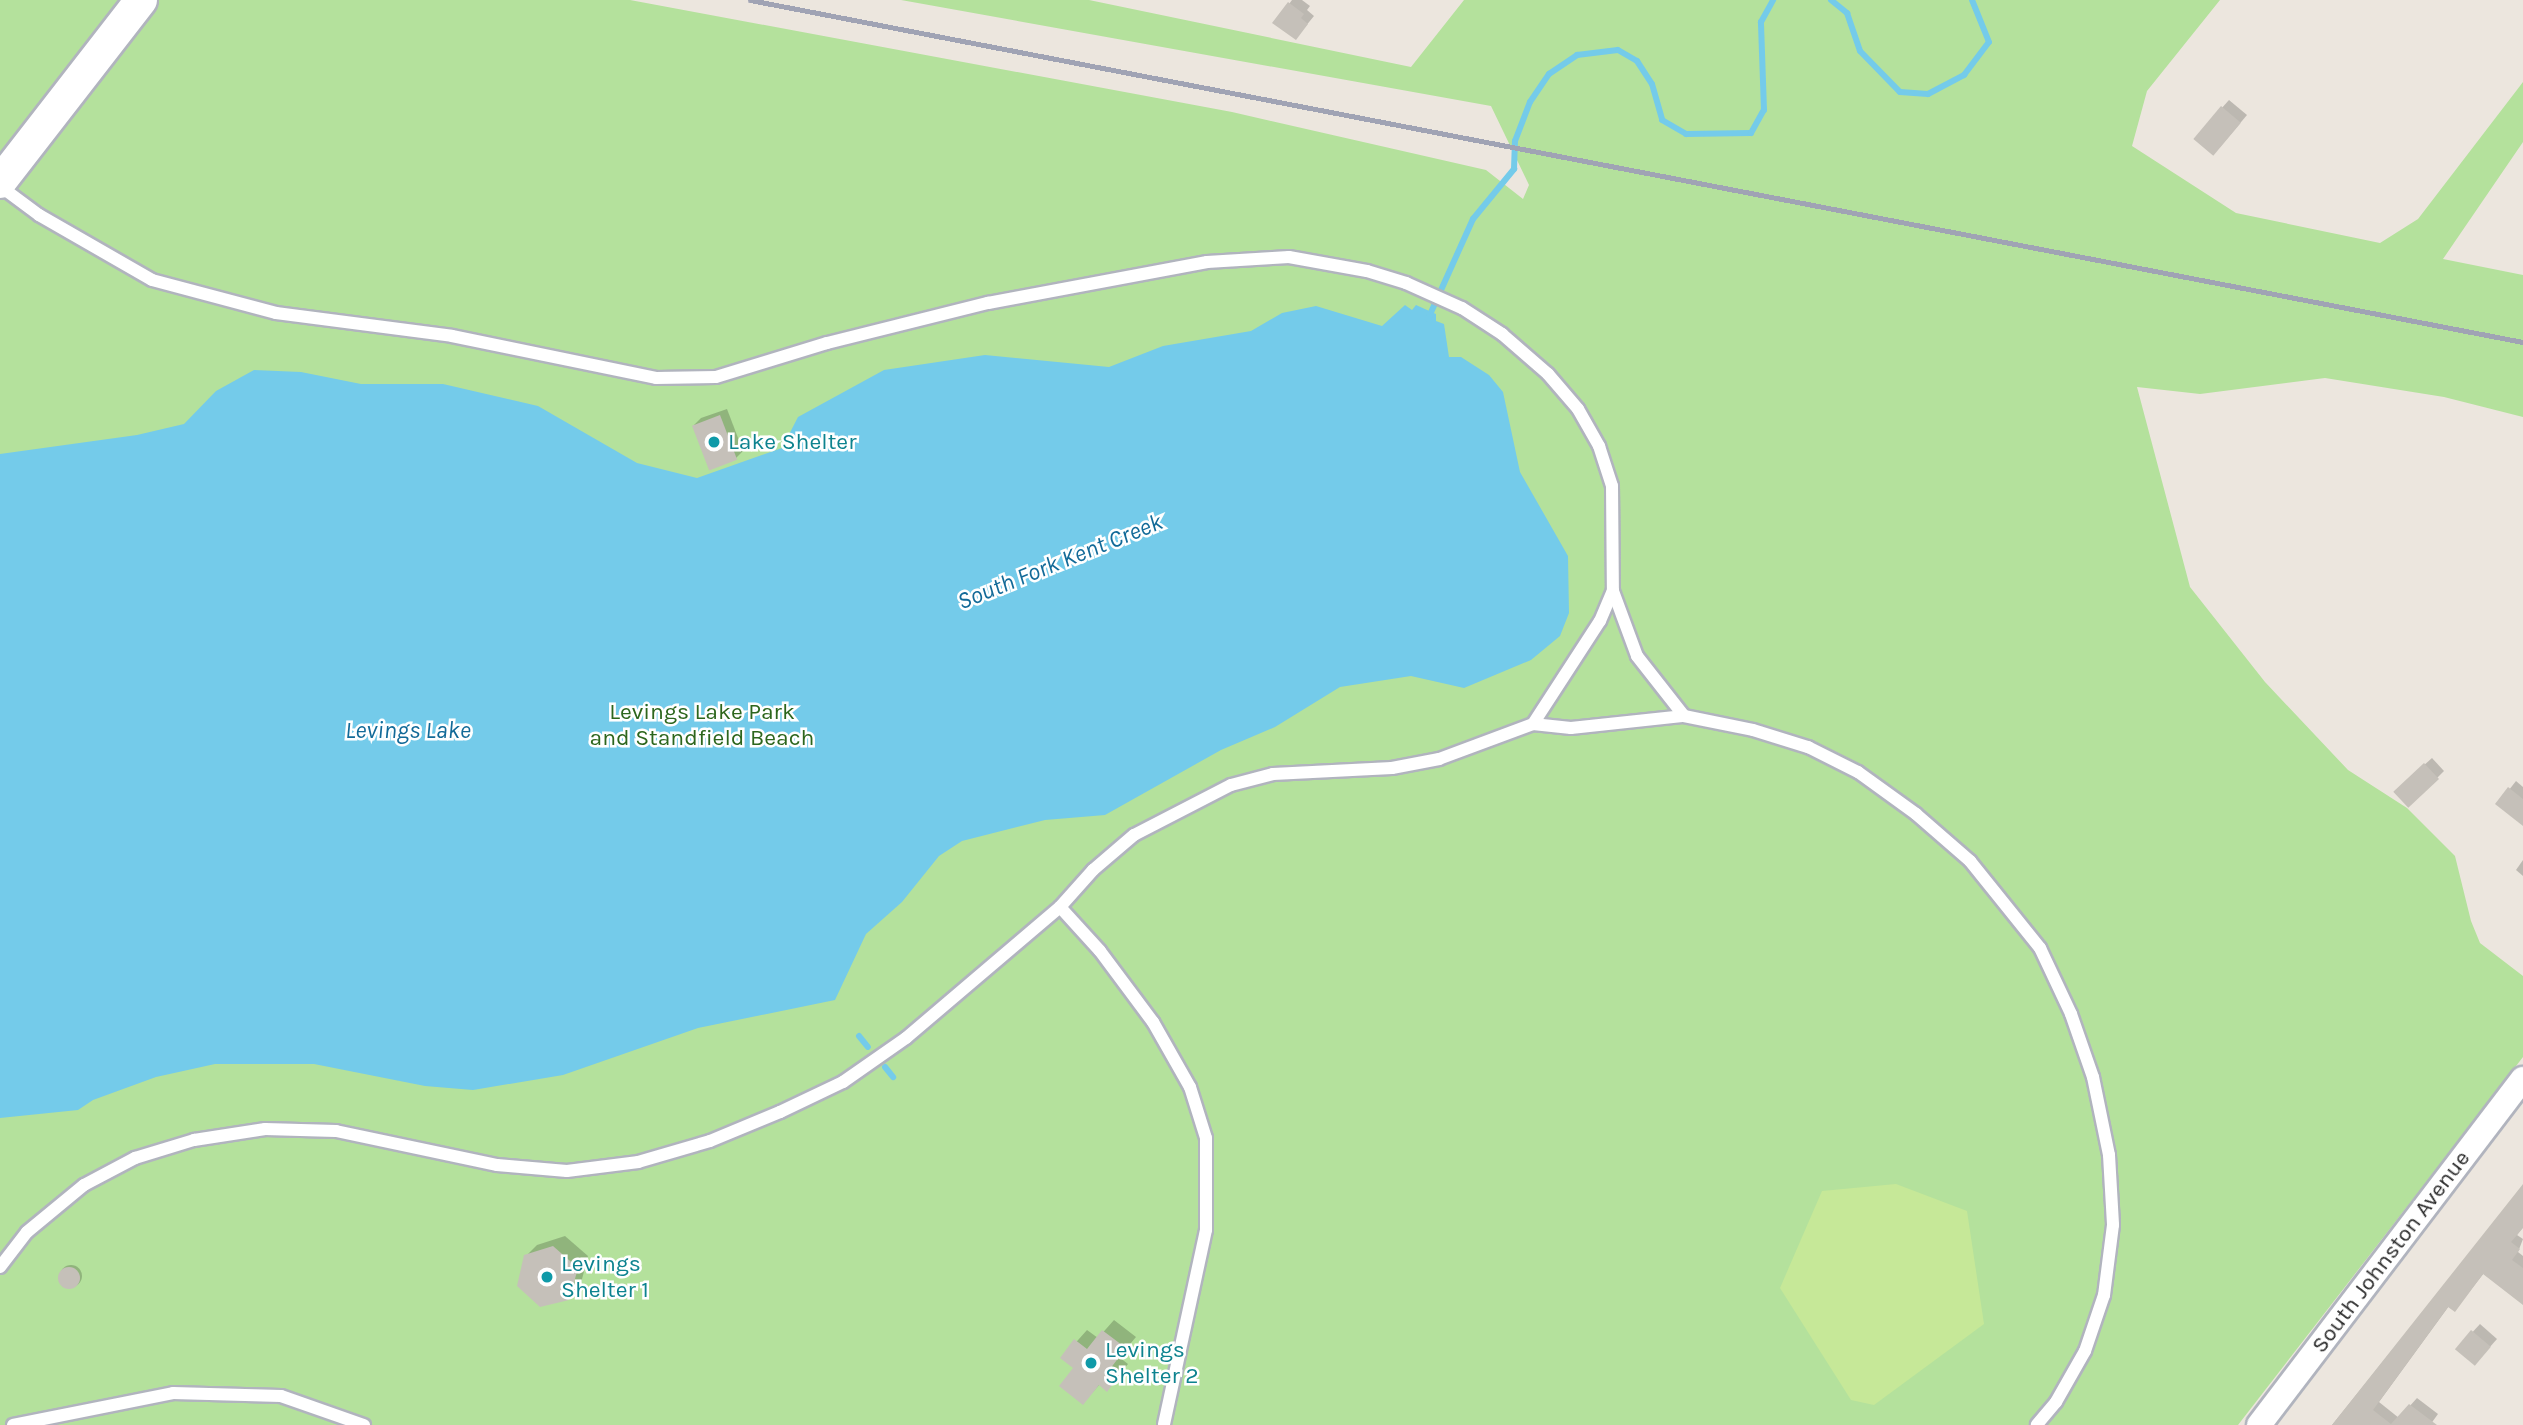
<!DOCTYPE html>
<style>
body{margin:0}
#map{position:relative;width:2523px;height:1425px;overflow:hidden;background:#ece6de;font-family:Karla,sans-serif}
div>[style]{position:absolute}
.green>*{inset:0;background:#b4e19c}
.pitch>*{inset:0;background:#c6e898}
.water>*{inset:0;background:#74cbea}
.shadow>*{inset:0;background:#0003}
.round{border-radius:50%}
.stream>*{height:6px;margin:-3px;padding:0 3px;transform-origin:3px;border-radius:3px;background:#74cbea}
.building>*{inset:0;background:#c5c0b9;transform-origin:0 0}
.roads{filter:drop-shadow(2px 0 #b1b4be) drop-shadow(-2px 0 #b1b4be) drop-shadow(0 2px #b1b4be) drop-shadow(0 -2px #b1b4be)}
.service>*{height:12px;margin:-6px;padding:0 6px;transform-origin:6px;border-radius:6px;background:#fff}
.minor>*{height:24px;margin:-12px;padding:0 12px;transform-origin:12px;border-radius:12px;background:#fff}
.tertiary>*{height:32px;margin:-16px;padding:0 16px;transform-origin:16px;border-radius:16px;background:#fff}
.rail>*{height:5px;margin:-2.5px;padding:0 2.5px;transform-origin:2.5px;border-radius:2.5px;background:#a0a3b4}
.dots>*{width:19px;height:19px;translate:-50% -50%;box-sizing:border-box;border:4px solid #fff;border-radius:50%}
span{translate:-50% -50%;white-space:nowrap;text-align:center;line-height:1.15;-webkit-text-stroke:5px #fff;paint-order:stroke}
.culture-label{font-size:23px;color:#0d838f}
.left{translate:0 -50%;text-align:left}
.park-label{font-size:23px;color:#2c661d}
.street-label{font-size:23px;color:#2b2b2b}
.water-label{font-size:24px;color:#126a98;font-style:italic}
</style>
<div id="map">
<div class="green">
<div style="clip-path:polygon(0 0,630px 0,1232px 112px,1486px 170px,1523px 199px,1529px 185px,1491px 106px,901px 0,1089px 0,1411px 67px,1464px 0,2220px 0,2147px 91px,2132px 146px,2236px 213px,2380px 243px,2418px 219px,2523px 82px,2523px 142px,2443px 259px,2523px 275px,2523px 417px,2444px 397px,2325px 378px,2200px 394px,2137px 387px,2190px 587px,2265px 682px,2348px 770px,2407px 808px,2455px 856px,2471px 921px,2480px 943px,2523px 976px,2523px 1057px,2238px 1425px,0 1425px)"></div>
</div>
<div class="pitch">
<div style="clip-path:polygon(1896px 1184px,1967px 1211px,1984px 1324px,1874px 1405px,1851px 1400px,1780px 1288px,1822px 1191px)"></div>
</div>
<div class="water">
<div style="clip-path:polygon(1405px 305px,1412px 310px,1416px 305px,1436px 314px,1436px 321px,1444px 324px,1449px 357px,1461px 357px,1489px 375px,1503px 392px,1520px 472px,1568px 556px,1569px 613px,1560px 636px,1531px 660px,1464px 688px,1411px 676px,1340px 687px,1275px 727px,1221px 750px,1105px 815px,1045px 820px,962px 841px,939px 856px,902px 902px,866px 934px,835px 1000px,698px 1028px,563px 1075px,473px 1090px,425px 1086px,314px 1064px,215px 1064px,156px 1077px,93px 1100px,78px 1110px,0 1118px,0 454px,137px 435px,184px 424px,216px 391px,254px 370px,301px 372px,361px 384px,443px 384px,538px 406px,637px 463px,697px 478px,782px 448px,798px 417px,884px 370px,985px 355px,1109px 367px,1163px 346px,1251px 331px,1282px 313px,1316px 306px,1382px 326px)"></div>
</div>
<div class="shadow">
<div style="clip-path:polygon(1292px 0,1302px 0,1310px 6px,1307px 10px,1314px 16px,1296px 38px,1275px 23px)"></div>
<div style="clip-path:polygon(2229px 100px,2247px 115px,2220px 147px,2195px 138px)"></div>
<div style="clip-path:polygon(727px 409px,743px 451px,736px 458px,694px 425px,701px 418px)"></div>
<div style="clip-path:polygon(2432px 758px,2444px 771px,2437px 778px,2402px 785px)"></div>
<div style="clip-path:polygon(2516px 781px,2523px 787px,2523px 824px,2498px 804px)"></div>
<div style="clip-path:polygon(2523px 860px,2523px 876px,2516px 870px)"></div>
<div style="clip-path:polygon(2523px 1187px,2523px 1227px,2517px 1235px,2523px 1239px,2518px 1252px,2523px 1256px,2523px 1294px,2484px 1273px,2455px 1310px,2449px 1306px,2379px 1402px,2399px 1418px,2417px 1398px,2438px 1414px,2430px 1425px,2332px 1425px)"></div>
<div style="clip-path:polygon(565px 1236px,588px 1256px,580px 1287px,568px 1298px,526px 1256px,537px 1245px)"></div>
<div class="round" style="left:60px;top:1265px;width:22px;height:22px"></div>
<div style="clip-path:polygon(1114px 1320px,1136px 1337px,1119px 1357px,1128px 1364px,1107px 1389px,1100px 1384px,1083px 1403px,1076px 1368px,1062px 1358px,1087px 1330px,1098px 1338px)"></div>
<div style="clip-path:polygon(2480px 1324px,2497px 1339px,2481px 1357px,2457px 1349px)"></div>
</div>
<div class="stream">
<div style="left:1831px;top:0;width:21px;rotate:39deg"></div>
<div style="left:1847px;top:13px;width:40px;rotate:71.1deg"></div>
<div style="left:1860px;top:51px;width:57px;rotate:45.7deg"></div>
<div style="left:1900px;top:92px;width:28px;rotate:4deg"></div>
<div style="left:1928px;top:94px;width:41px;rotate:-27.8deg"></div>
<div style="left:1964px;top:75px;width:41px;rotate:-52.9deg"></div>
<div style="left:1989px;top:42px;width:45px;rotate:-112deg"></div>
<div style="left:1428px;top:319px;width:110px;rotate:-65.8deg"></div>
<div style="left:1473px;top:219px;width:65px;rotate:-50.6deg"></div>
<div style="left:1514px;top:169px;width:28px;rotate:-88deg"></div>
<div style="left:1515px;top:141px;width:42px;rotate:-69deg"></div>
<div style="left:1530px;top:102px;width:34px;rotate:-56deg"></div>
<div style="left:1549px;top:74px;width:34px;rotate:-34deg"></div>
<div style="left:1577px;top:55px;width:41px;rotate:-7deg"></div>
<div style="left:1618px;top:50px;width:22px;rotate:30deg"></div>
<div style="left:1637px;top:61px;width:27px;rotate:57deg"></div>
<div style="left:1652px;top:84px;width:37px;rotate:74deg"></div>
<div style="left:1662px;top:120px;width:28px;rotate:30deg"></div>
<div style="left:1686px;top:134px;width:65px;rotate:-0.9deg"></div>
<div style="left:1751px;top:133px;width:26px;rotate:-61deg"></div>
<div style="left:1764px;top:110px;width:88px;rotate:-92deg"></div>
<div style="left:1761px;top:22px;width:25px;rotate:-61deg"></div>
<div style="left:859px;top:1036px;width:14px;rotate:51deg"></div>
<div style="left:885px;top:1067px;width:13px;rotate:51deg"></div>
</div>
<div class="building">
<div style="clip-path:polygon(1288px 2px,1304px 14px,1301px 18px,1308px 24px,1296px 40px,1272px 23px)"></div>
<div style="left:2221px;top:106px;width:26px;height:43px;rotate:40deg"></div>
<div style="left:720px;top:415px;width:48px;height:30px;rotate:69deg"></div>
<div style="left:2424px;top:763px;width:22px;height:42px;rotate:47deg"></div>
<div style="clip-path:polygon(2508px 787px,2523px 799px,2523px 826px,2495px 804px)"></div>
<div style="clip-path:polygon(2523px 1184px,2523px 1228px,2511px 1242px,2520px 1249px,2512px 1260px,2523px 1268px,2523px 1305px,2483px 1274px,2455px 1312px,2448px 1307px,2373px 1410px,2391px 1424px,2409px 1404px,2437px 1425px,2332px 1425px)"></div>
<div style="clip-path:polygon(553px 1246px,578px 1268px,569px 1300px,540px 1307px,517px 1286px,524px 1255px)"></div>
<div class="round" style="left:58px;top:1267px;width:22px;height:22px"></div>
<div style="clip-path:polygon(1102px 1330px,1126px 1348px,1110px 1369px,1119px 1376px,1107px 1392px,1099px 1385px,1083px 1405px,1059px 1386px,1073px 1368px,1060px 1358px,1074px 1339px,1087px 1349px)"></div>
<div style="left:2471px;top:1330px;width:26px;height:25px;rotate:40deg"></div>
</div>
<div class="roads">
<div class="service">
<div style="left:0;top:186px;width:49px;rotate:36.6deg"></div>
<div style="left:39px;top:215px;width:130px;rotate:29.9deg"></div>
<div style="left:152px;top:280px;width:128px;rotate:14.9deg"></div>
<div style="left:276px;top:313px;width:177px;rotate:7.4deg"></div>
<div style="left:452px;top:336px;width:208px;rotate:11.6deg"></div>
<div style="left:656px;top:378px;width:60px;rotate:-1deg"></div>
<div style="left:716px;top:377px;width:116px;rotate:-17deg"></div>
<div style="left:827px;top:343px;width:166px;rotate:-14deg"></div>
<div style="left:988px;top:303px;width:223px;rotate:-10.6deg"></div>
<div style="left:1207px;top:262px;width:82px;rotate:-3.5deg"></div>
<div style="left:1289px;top:257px;width:79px;rotate:10.2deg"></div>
<div style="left:1367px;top:271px;width:41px;rotate:17.1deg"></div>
<div style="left:1406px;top:283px;width:61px;rotate:24.1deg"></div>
<div style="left:1462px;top:308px;width:48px;rotate:33deg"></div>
<div style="left:1502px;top:334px;width:61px;rotate:41deg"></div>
<div style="left:1548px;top:374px;width:46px;rotate:49.4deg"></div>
<div style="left:1578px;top:409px;width:43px;rotate:60.4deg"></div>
<div style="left:1599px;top:446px;width:42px;rotate:72deg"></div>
<div style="left:1612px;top:486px;width:105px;rotate:89.5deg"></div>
<div style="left:1613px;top:591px;width:69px;rotate:69.7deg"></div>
<div style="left:1637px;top:656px;width:76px;rotate:51.9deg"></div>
<div style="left:1533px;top:724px;width:38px;rotate:6deg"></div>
<div style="left:1571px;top:728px;width:114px;rotate:-6.1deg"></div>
<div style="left:1684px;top:716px;width:70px;rotate:11.5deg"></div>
<div style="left:1753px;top:730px;width:58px;rotate:17.2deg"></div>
<div style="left:1808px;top:747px;width:56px;rotate:26.6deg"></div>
<div style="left:1858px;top:772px;width:72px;rotate:35.9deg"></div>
<div style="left:1916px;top:814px;width:72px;rotate:41deg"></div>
<div style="left:1970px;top:861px;width:112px;rotate:51.2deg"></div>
<div style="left:2040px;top:948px;width:73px;rotate:64.8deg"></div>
<div style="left:2071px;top:1014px;width:67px;rotate:70.8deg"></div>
<div style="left:2093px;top:1077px;width:80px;rotate:78.4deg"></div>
<div style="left:2109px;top:1155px;width:70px;rotate:86.7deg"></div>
<div style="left:2113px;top:1225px;width:71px;rotate:97.3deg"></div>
<div style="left:2104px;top:1295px;width:59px;rotate:108.7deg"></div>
<div style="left:2085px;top:1351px;width:59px;rotate:119.6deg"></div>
<div style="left:2056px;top:1402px;width:30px;rotate:130deg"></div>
<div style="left:1060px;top:907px;width:59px;rotate:47.7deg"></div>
<div style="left:1100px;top:951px;width:89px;rotate:53.3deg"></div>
<div style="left:1153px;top:1022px;width:75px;rotate:60.4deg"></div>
<div style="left:1190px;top:1087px;width:53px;rotate:72.6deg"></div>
<div style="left:1206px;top:1138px;width:92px;rotate:90deg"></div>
<div style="left:1206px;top:1230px;width:199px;rotate:102.2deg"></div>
<div style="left:0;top:1267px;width:44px;rotate:-52.4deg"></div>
<div style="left:27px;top:1232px;width:74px;rotate:-39.5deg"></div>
<div style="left:84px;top:1185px;width:58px;rotate:-27.9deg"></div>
<div style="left:135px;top:1158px;width:62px;rotate:-17deg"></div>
<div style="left:194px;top:1140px;width:72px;rotate:-8.8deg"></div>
<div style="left:265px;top:1129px;width:71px;rotate:1.6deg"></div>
<div style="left:336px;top:1131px;width:165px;rotate:11.9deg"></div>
<div style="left:497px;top:1165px;width:70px;rotate:4.9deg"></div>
<div style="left:567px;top:1171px;width:72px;rotate:-7.2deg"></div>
<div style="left:638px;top:1162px;width:75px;rotate:-16.3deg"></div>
<div style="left:710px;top:1141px;width:76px;rotate:-22.5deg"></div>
<div style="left:780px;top:1112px;width:70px;rotate:-25.5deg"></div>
<div style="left:843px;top:1082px;width:77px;rotate:-34.9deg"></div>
<div style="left:906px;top:1038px;width:202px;rotate:-40.4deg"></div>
<div style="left:1060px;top:907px;width:50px;rotate:-48.3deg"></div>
<div style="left:1093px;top:870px;width:54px;rotate:-40.5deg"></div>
<div style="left:1134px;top:835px;width:109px;rotate:-27.3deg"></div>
<div style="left:1231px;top:785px;width:43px;rotate:-14.7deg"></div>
<div style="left:1273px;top:774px;width:119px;rotate:-2.9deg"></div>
<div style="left:1392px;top:768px;width:48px;rotate:-10.8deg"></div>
<div style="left:1439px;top:759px;width:100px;rotate:-20.4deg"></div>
<div style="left:1533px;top:724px;width:123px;rotate:-57deg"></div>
<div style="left:1600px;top:621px;width:33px;rotate:-67deg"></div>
<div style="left:13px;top:1425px;width:163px;rotate:-11.3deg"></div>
<div style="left:173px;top:1393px;width:108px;rotate:1.6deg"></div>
<div style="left:281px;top:1396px;width:88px;rotate:19.3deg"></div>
</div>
<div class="minor">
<div style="left:2259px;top:1425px;width:435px;rotate:-52.7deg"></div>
</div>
<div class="tertiary">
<div style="left:0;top:182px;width:230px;rotate:-52.2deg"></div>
</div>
</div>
<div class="rail">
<div style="left:750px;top:0;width:1806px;rotate:10.92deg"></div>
</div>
<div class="dots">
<div style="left:714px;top:442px;background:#0f9aa8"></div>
<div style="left:547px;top:1277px;background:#0f9aa8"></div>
<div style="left:1091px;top:1363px;background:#0f9aa8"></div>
</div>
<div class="culture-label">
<span class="left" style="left:728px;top:442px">Lake Shelter</span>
<span class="left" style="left:561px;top:1277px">Levings<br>Shelter 1</span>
<span class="left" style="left:1105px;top:1363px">Levings<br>Shelter 2</span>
</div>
<div class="park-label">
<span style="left:702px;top:725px">Levings Lake Park<br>and Standfield Beach</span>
</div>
<div class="street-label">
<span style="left:2391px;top:1252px;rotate:-53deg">South Johnston Avenue</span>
</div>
<div class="water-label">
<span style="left:1060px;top:562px;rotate:-22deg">South Fork Kent Creek</span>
<span style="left:408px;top:731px">Levings Lake</span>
</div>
</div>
